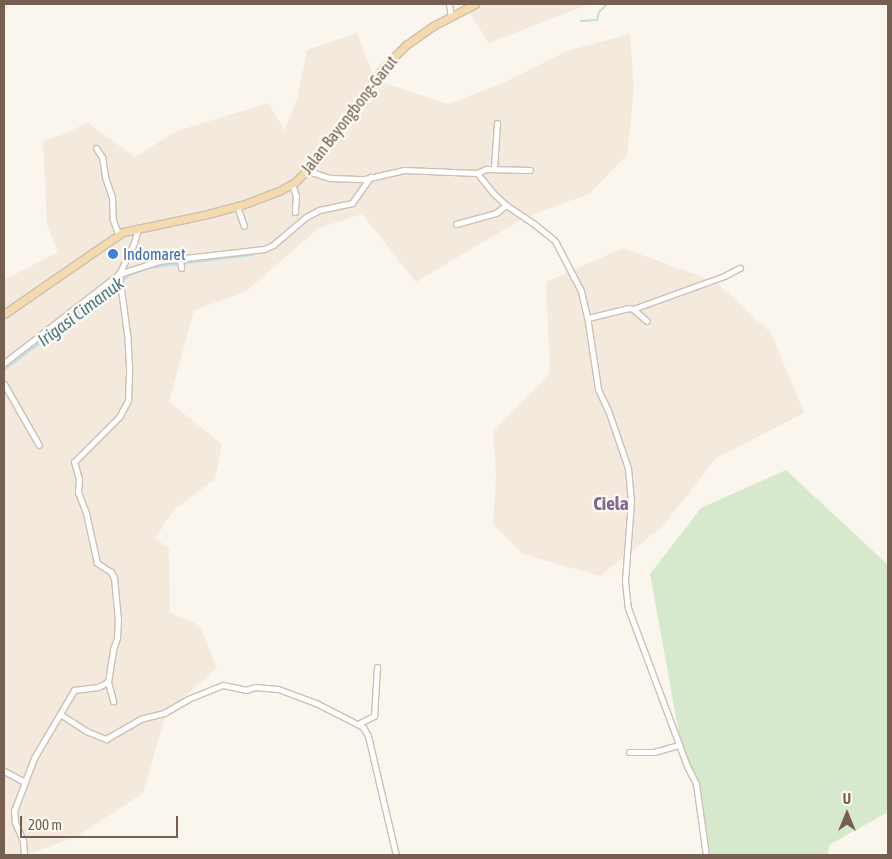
<!DOCTYPE html>
<style>
body{margin:0}
#map{position:relative;width:892px;height:859px;overflow:hidden;background:#fbf6ed;font-family:"Asap Condensed",sans-serif}
div>[style]{position:absolute}
.residential>*{inset:0;background:#f3e9dc}
.green>*{inset:0;background:#d7e9cc}
.stream>*{height:2px;margin:-1px;padding:0 1px;transform-origin:1px;border-radius:1px;background:#c2dee4}
.roads{filter:drop-shadow(1px 0 #cdbfb3) drop-shadow(-1px 0 #cdbfb3) drop-shadow(0 1px #cdbfb3) drop-shadow(0 -1px #cdbfb3)}
.minor>*{height:5px;margin:-2.5px;padding:0 2.5px;transform-origin:2.5px;border-radius:2.5px;background:#fff}
.major>*{height:7px;margin:-3.5px;padding:0 3.5px;transform-origin:3.5px;border-radius:3.5px;background:#f3dbad}
.dots>*{width:14px;height:14px;translate:-50% -50%;box-sizing:border-box;border:2px solid #fefaf4;border-radius:50%}
span{translate:-50% -50%;white-space:nowrap;text-align:center;line-height:1.15;-webkit-text-stroke:5px #fefaf4;paint-order:stroke}
.street-label{font-size:16px;color:#765f51}
.shop-label{font-size:16px;color:#366cbe}
.left{translate:0 -50%;text-align:left}
.water-label{font-size:18px;color:#4c7b86;font-style:italic}
.quarter-label{font-size:19px;color:#846990;font-weight:700}
.frame{position:absolute;inset:0;border:5px solid #765f51;pointer-events:none}
.north{position:absolute;left:822px;top:789px;width:50px;height:50px;-webkit-text-stroke:4px #fefaf4;paint-order:stroke;rotate:0deg;font-size:14px;font-weight:700;line-height:20px;text-align:center;color:#765f51}
.north::after{content:'';display:block;margin:auto;width:18px;height:22px;background:#765f51;clip-path:polygon(50% 0,100% 100%,50% 72%,0 100%)}
.scale{position:absolute;left:20px;top:816px;width:158px;height:22px;box-sizing:border-box;border:2px solid #765f51;border-top:0;padding-left:6px;font-size:15px;line-height:18px;white-space:nowrap;color:#765f51;-webkit-text-stroke:4px #fefaf4;paint-order:stroke}
</style>
<div id="map">
<div class="residential">
<div style="clip-path:polygon(464px 4px,589px 4px,489px 43px)"></div>
<div style="clip-path:polygon(357px 33px,375px 80px,448px 104px,501px 84px,567px 51px,630px 34px,634px 88px,627px 155px,589px 194px,525px 217px,416px 282px,362px 214px,319px 228px,245px 292px,194px 310px,169px 402px,222px 444px,215px 479px,175px 509px,155px 538px,169px 549px,170px 613px,199px 625px,217px 668px,166px 713px,143px 793px,76px 837px,25px 855px,4px 855px,4px 280px,58px 252px,47px 225px,43px 142px,88px 123px,135px 157px,177px 131px,268px 103px,285px 131px,298px 96px,307px 50px)"></div>
<div style="clip-path:polygon(623px 248px,716px 282px,771px 333px,804px 413px,716px 458px,663px 526px,600px 576px,523px 554px,493px 524px,496px 474px,493px 432px,550px 373px,546px 282px)"></div>
</div>
<div class="green">
<div style="clip-path:polygon(786px 470px,888px 565px,888px 812px,829px 845px,828px 855px,705px 855px,696px 784px,679px 734px,650px 574px,701px 508px)"></div>
</div>
<div class="stream">
<div style="left:581px;top:21px;width:16px;rotate:-4deg"></div>
<div style="left:597px;top:20px;width:8px;rotate:-76deg"></div>
<div style="left:599px;top:12px;width:11px;rotate:-45deg"></div>
<div style="left:4px;top:370px;width:158px;rotate:-37deg"></div>
<div style="left:130px;top:275px;width:19px;rotate:-21deg"></div>
<div style="left:148px;top:268px;width:105px;rotate:-7.1deg"></div>
</div>
<div class="roads">
<div class="minor">
<div style="left:449px;top:4px;width:12px;rotate:81deg"></div>
<div style="left:96px;top:148px;width:11px;rotate:56deg"></div>
<div style="left:102px;top:157px;width:20px;rotate:81deg"></div>
<div style="left:105px;top:177px;width:21px;rotate:71deg"></div>
<div style="left:112px;top:197px;width:23px;rotate:88deg"></div>
<div style="left:113px;top:220px;width:15px;rotate:70deg"></div>
<div style="left:494px;top:168px;width:45px;rotate:-86.2deg"></div>
<div style="left:308px;top:171px;width:23px;rotate:18deg"></div>
<div style="left:330px;top:178px;width:35px;rotate:2deg"></div>
<div style="left:365px;top:179px;width:40px;rotate:-13deg"></div>
<div style="left:404px;top:170px;width:73px;rotate:2.4deg"></div>
<div style="left:477px;top:173px;width:26px;rotate:51deg"></div>
<div style="left:493px;top:193px;width:18px;rotate:43deg"></div>
<div style="left:506px;top:205px;width:32px;rotate:34deg"></div>
<div style="left:533px;top:223px;width:28px;rotate:39deg"></div>
<div style="left:555px;top:241px;width:56px;rotate:62.5deg"></div>
<div style="left:581px;top:291px;width:26px;rotate:77deg"></div>
<div style="left:587px;top:316px;width:74px;rotate:81.4deg"></div>
<div style="left:598px;top:389px;width:23px;rotate:65deg"></div>
<div style="left:608px;top:410px;width:61px;rotate:71deg"></div>
<div style="left:628px;top:468px;width:33px;rotate:85deg"></div>
<div style="left:631px;top:501px;width:80px;rotate:94.3deg"></div>
<div style="left:625px;top:581px;width:27px;rotate:84deg"></div>
<div style="left:628px;top:608px;width:169px;rotate:69.5deg"></div>
<div style="left:687px;top:766px;width:20px;rotate:63deg"></div>
<div style="left:696px;top:784px;width:72px;rotate:82deg"></div>
<div style="left:477px;top:173px;width:10px;rotate:-24deg"></div>
<div style="left:486px;top:169px;width:44px;rotate:1.3deg"></div>
<div style="left:292px;top:184px;width:13px;rotate:72deg"></div>
<div style="left:296px;top:196px;width:16px;rotate:94deg"></div>
<div style="left:237px;top:206px;width:21px;rotate:71deg"></div>
<div style="left:456px;top:224px;width:41px;rotate:-15.4deg"></div>
<div style="left:496px;top:213px;width:13px;rotate:-39deg"></div>
<div style="left:180px;top:258px;width:10px;rotate:84deg"></div>
<div style="left:633px;top:309px;width:97px;rotate:-19.9deg"></div>
<div style="left:724px;top:276px;width:18px;rotate:-27deg"></div>
<div style="left:588px;top:318px;width:42px;rotate:-13.7deg"></div>
<div style="left:629px;top:308px;width:4px;rotate:14deg"></div>
<div style="left:633px;top:309px;width:18px;rotate:41deg"></div>
<div style="left:4px;top:363px;width:145px;rotate:-37.7deg"></div>
<div style="left:119px;top:274px;width:42px;rotate:-18deg"></div>
<div style="left:159px;top:261px;width:106px;rotate:-6.5deg"></div>
<div style="left:264px;top:249px;width:10px;rotate:-24deg"></div>
<div style="left:273px;top:245px;width:43px;rotate:-40.3deg"></div>
<div style="left:306px;top:217px;width:15px;rotate:-28deg"></div>
<div style="left:319px;top:210px;width:34px;rotate:-12deg"></div>
<div style="left:352px;top:203px;width:32px;rotate:-55deg"></div>
<div style="left:4px;top:384px;width:70px;rotate:60.2deg"></div>
<div style="left:108px;top:682px;width:20px;rotate:75deg"></div>
<div style="left:60px;top:714px;width:31px;rotate:33deg"></div>
<div style="left:86px;top:731px;width:22px;rotate:22deg"></div>
<div style="left:106px;top:739px;width:39px;rotate:-30deg"></div>
<div style="left:140px;top:719px;width:25px;rotate:-14deg"></div>
<div style="left:164px;top:713px;width:28px;rotate:-30deg"></div>
<div style="left:188px;top:699px;width:38px;rotate:-22deg"></div>
<div style="left:223px;top:685px;width:24px;rotate:12deg"></div>
<div style="left:246px;top:690px;width:9px;rotate:-18deg"></div>
<div style="left:255px;top:687px;width:23px;rotate:5deg"></div>
<div style="left:278px;top:689px;width:40px;rotate:20.2deg"></div>
<div style="left:316px;top:703px;width:53px;rotate:27.1deg"></div>
<div style="left:363px;top:727px;width:10px;rotate:61deg"></div>
<div style="left:368px;top:736px;width:122px;rotate:76.8deg"></div>
<div style="left:360px;top:723px;width:16px;rotate:-27deg"></div>
<div style="left:374px;top:716px;width:49px;rotate:-86.5deg"></div>
<div style="left:629px;top:752px;width:25px"></div>
<div style="left:654px;top:752px;width:26px;rotate:-16deg"></div>
<div style="left:4px;top:771px;width:24px;rotate:28deg"></div>
<div style="left:24px;top:855px;width:14px;rotate:-94deg"></div>
<div style="left:23px;top:841px;width:21px;rotate:-113deg"></div>
<div style="left:15px;top:822px;width:11px;rotate:-95deg"></div>
<div style="left:14px;top:811px;width:57px;rotate:-69.3deg"></div>
<div style="left:34px;top:758px;width:79px;rotate:-59.5deg"></div>
<div style="left:74px;top:690px;width:24px;rotate:-7deg"></div>
<div style="left:98px;top:687px;width:11px;rotate:-27deg"></div>
<div style="left:108px;top:682px;width:33px;rotate:-81deg"></div>
<div style="left:113px;top:649px;width:12px;rotate:-70deg"></div>
<div style="left:117px;top:638px;width:18px;rotate:-87deg"></div>
<div style="left:118px;top:620px;width:42px;rotate:-95.4deg"></div>
<div style="left:114px;top:578px;width:7px;rotate:-117deg"></div>
<div style="left:111px;top:572px;width:17px;rotate:-147deg"></div>
<div style="left:97px;top:563px;width:51px;rotate:-102.4deg"></div>
<div style="left:86px;top:513px;width:22px;rotate:-111deg"></div>
<div style="left:78px;top:492px;width:13px;rotate:-86deg"></div>
<div style="left:79px;top:479px;width:18px;rotate:-106deg"></div>
<div style="left:74px;top:462px;width:64px;rotate:-45deg"></div>
<div style="left:119px;top:417px;width:18px;rotate:-61deg"></div>
<div style="left:128px;top:401px;width:34px;rotate:-88deg"></div>
<div style="left:129px;top:367px;width:33px;rotate:-93deg"></div>
<div style="left:127px;top:334px;width:61px;rotate:-97.6deg"></div>
<div style="left:119px;top:274px;width:34px;rotate:-64deg"></div>
<div style="left:134px;top:243px;width:16px;rotate:-75deg"></div>
</div>
<div class="major">
<div style="left:4px;top:314px;width:145px;rotate:-34.6deg"></div>
<div style="left:123px;top:232px;width:83px;rotate:-11.9deg"></div>
<div style="left:204px;top:215px;width:39px;rotate:-15deg"></div>
<div style="left:242px;top:205px;width:40px;rotate:-21deg"></div>
<div style="left:279px;top:191px;width:18px;rotate:-29deg"></div>
<div style="left:295px;top:182px;width:31px;rotate:-45deg"></div>
<div style="left:317px;top:160px;width:115px;rotate:-54.2deg"></div>
<div style="left:384px;top:67px;width:31px;rotate:-45deg"></div>
<div style="left:406px;top:45px;width:35px;rotate:-35deg"></div>
<div style="left:435px;top:25px;width:45px;rotate:-27.7deg"></div>
</div>
</div>
<div class="dots">
<div style="left:113px;top:254px;background:#3f7fe0"></div>
</div>
<div class="street-label">
<span style="left:349px;top:115px;rotate:-52deg">Jalan Bayongbong-Garut</span>
</div>
<div class="shop-label">
<span class="left" style="left:123px;top:254px">Indomaret</span>
</div>
<div class="water-label">
<span style="left:81px;top:312px;rotate:-37deg">Irigasi Cimanuk</span>
</div>
<div class="quarter-label">
<span style="left:611px;top:504px">Ciela</span>
</div>
<div class="frame"></div>
<div class="north">U</div>
<div class="scale">200 m</div>
</div>
